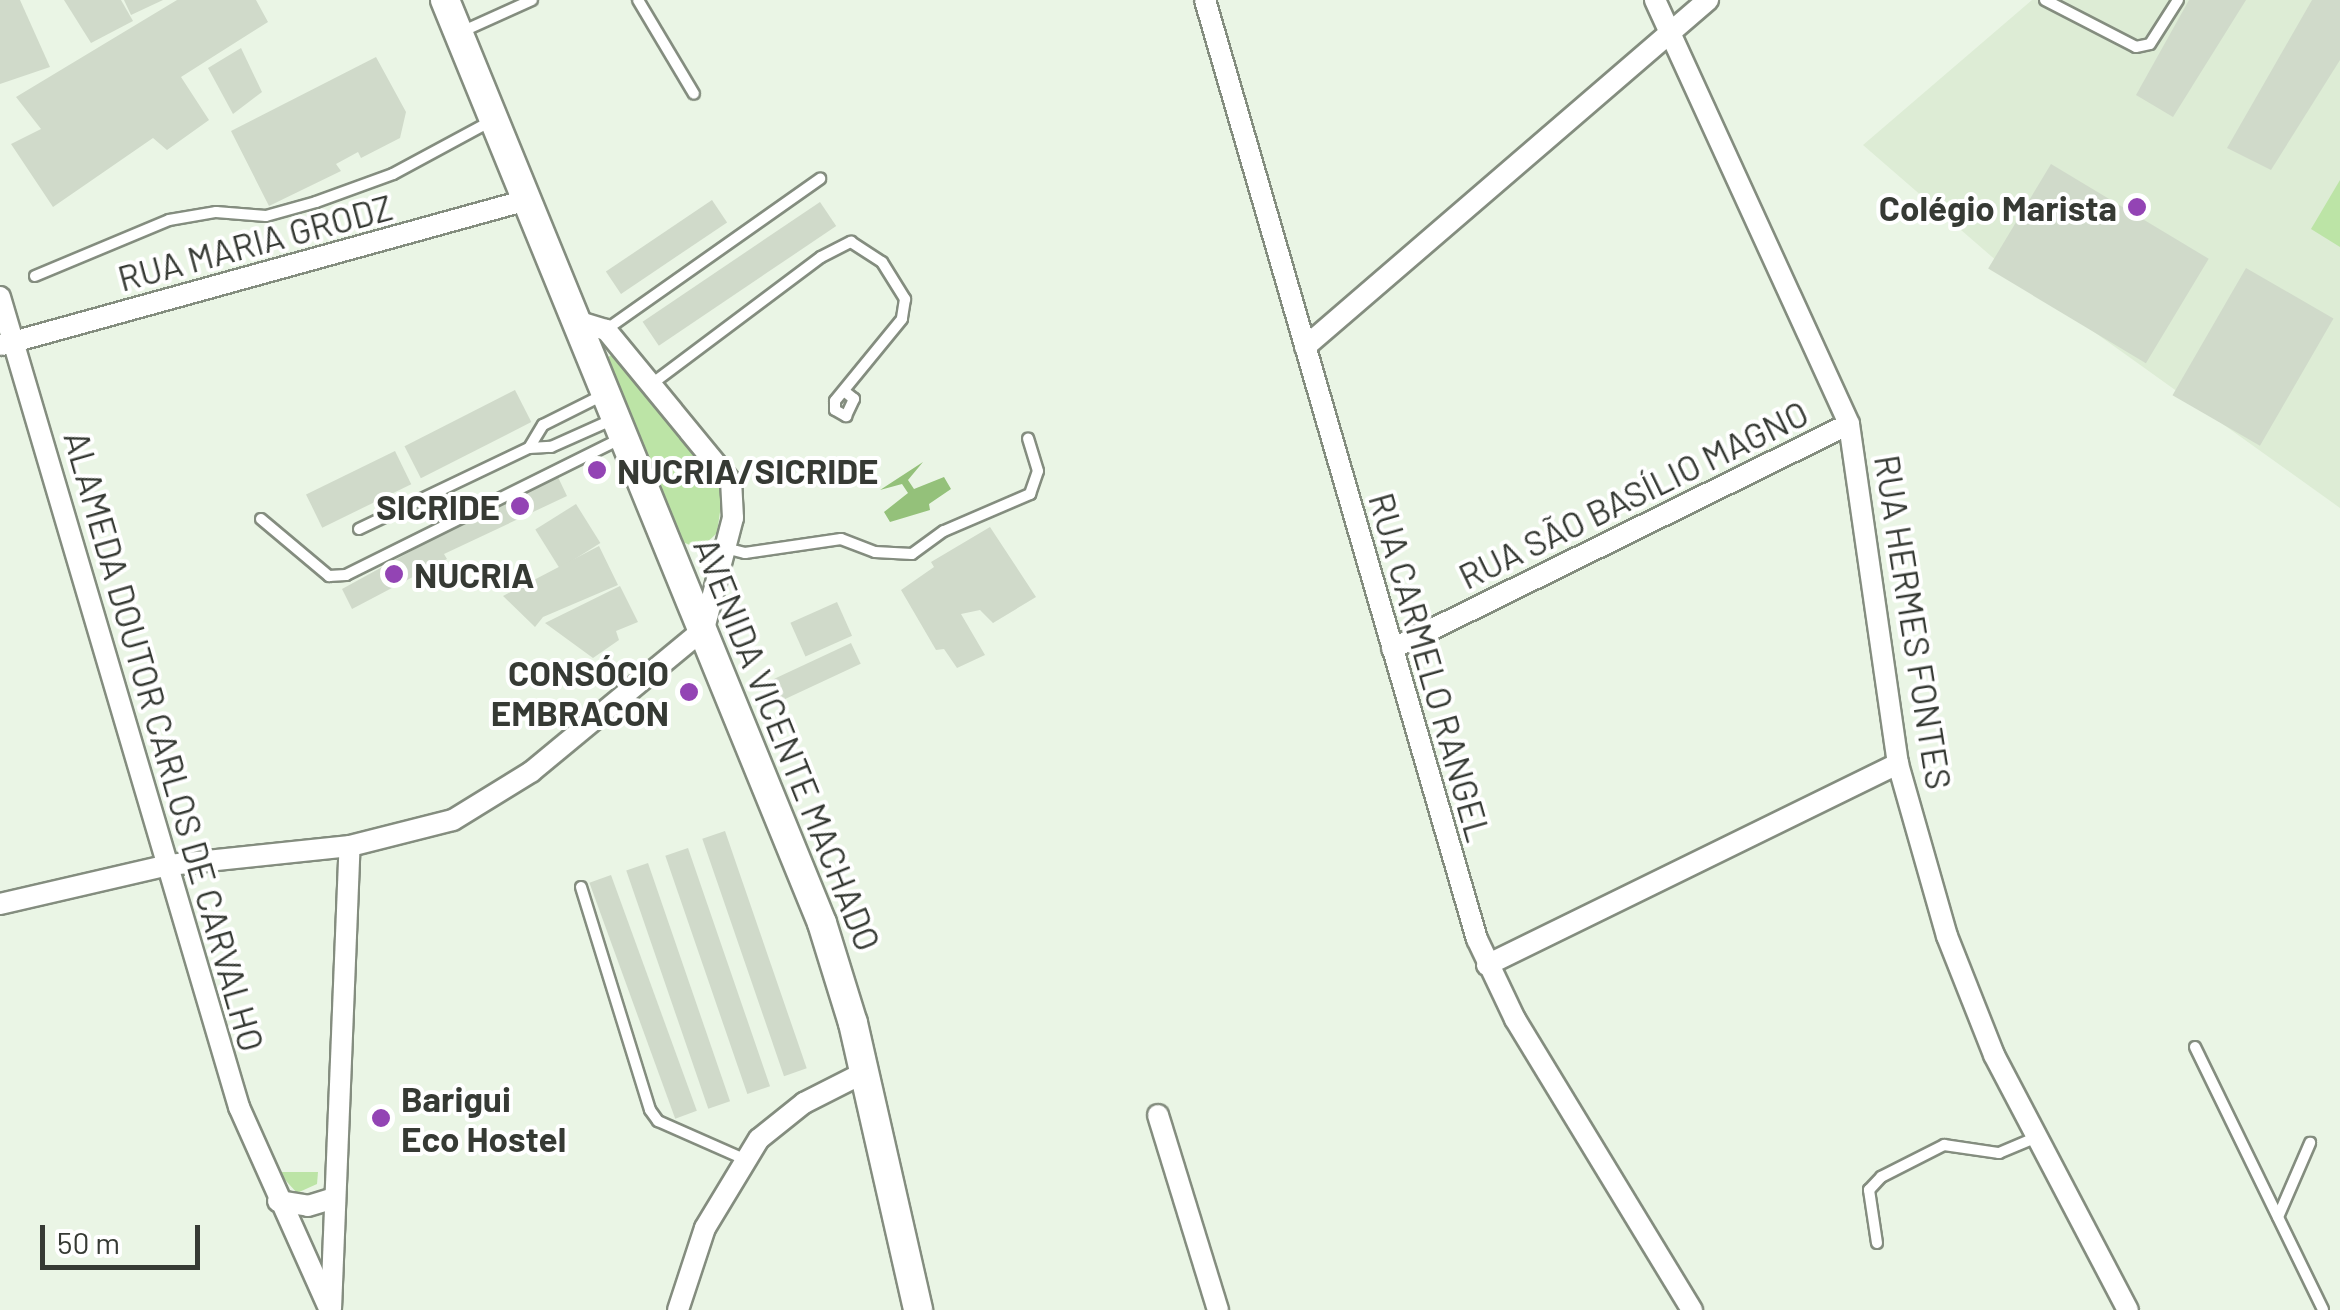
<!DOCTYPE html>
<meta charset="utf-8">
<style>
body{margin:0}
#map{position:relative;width:2340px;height:1310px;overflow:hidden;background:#eaf5e5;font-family:Barlow,sans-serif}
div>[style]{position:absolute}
.built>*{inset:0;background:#ddecd5}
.green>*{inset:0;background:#bce4a6}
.water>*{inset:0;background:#94c17a}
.building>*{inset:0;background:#d0daca;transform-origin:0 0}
.roads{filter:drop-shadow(2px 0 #848d7f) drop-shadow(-2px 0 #848d7f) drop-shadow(0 2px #848d7f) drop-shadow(0 -2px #848d7f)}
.lane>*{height:10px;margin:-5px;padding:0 5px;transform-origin:5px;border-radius:5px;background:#fff}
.street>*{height:20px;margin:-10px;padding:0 10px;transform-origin:10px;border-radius:10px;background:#fff}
.secondary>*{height:28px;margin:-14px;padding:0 14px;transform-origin:14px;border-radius:14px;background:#fff}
.dots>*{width:28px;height:28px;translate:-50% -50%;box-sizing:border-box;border:5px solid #fff;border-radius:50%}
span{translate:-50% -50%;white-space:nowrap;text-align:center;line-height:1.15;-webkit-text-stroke:8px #fff;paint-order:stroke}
.poi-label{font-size:35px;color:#363a34;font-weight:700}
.right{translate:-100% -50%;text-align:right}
.left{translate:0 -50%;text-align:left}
.street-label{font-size:35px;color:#363a34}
.scale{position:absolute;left:40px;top:1225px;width:160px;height:45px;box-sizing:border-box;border:5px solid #363a34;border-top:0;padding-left:12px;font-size:30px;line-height:35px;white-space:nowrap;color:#363a34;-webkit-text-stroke:8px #fff;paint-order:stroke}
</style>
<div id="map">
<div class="built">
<div style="clip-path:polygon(2032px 0,2340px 0,2340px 508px,2006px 269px,1863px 145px)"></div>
</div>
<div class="green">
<div style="clip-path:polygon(2340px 180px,2340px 247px,2311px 229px)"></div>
<div style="clip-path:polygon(611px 355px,724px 484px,717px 533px,700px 549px,680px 541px,606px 359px)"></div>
<div style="clip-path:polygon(278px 1172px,318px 1172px,317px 1184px,297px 1193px)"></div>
</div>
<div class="water">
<div style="clip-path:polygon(923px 462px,908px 480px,914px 489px,944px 477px,951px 489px,929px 504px,930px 510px,890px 522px,884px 512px,908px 493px,902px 484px,880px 490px)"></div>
</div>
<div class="building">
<div style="clip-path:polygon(0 0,20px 0,50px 67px,0 84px)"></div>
<div style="clip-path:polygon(64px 0,121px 0,133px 21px,91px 43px)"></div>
<div style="clip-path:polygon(124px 0,163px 0,131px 15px)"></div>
<div style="clip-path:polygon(177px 0,256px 0,268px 22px,181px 77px,209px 120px,167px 150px,153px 138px,53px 207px,11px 144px,41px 129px,16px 97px)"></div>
<div style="clip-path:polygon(2189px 0,2246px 0,2173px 117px,2136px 95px)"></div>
<div style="clip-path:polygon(2312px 0,2340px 0,2340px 60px,2271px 170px,2227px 148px)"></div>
<div style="clip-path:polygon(241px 48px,262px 92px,233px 114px,208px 68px)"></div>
<div style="clip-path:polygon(376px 57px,406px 112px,400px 138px,361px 158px,358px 152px,336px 164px,341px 171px,269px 206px,231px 131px)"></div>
<div style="left:2051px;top:164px;width:184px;height:122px;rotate:31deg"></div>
<div style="left:712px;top:200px;width:27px;height:128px;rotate:56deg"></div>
<div style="left:820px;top:202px;width:29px;height:214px;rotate:56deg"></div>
<div style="left:2246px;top:268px;width:101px;height:147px;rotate:30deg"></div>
<div style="left:515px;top:390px;width:36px;height:124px;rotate:63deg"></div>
<div style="left:395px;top:451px;width:37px;height:99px;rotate:64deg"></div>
<div style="clip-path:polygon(557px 475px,567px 496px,444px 554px,447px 559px,352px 609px,342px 589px,437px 537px,435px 532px)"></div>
<div style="left:576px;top:504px;width:46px;height:48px;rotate:58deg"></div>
<div style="clip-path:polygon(990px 527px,1036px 597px,993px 623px,980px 610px,961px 614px,985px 655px,957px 668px,944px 649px,936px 650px,901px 590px,934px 567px,931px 562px)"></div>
<div style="clip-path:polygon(599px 546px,618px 585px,543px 617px,535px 627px,503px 596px)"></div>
<div style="clip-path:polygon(620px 586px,638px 622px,616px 631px,619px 640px,593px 658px,545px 623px)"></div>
<div style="left:837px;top:602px;width:37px;height:51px;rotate:66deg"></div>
<div style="left:851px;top:643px;width:23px;height:94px;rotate:65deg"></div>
<div style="left:725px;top:831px;width:251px;height:24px;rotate:71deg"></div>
<div style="left:688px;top:848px;width:252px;height:24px;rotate:71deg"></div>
<div style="left:648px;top:863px;width:252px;height:23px;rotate:71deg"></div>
<div style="left:611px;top:875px;width:251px;height:23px;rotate:70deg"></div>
</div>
<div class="roads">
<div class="lane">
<div style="left:638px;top:0;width:109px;rotate:59.2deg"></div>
<div style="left:2045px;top:0;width:102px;rotate:27.3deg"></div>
<div style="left:2136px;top:47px;width:14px;rotate:-12deg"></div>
<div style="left:2150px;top:44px;width:52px;rotate:-57.5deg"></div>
<div style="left:459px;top:33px;width:80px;rotate:-24.3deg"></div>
<div style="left:35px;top:276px;width:145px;rotate:-22.7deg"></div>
<div style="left:169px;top:220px;width:48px;rotate:-9.7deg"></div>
<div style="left:216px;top:212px;width:50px;rotate:4.6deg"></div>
<div style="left:266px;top:216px;width:52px;rotate:-15.6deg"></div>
<div style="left:316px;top:202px;width:82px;rotate:-20deg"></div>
<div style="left:393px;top:174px;width:114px;rotate:-28.4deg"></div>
<div style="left:607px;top:329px;width:261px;rotate:-35.2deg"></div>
<div style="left:653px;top:383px;width:210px;rotate:-36.9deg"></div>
<div style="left:821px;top:257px;width:34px;rotate:-27deg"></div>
<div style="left:851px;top:242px;width:37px;rotate:33deg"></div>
<div style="left:882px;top:262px;width:44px;rotate:58.1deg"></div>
<div style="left:905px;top:299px;width:20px;rotate:99deg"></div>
<div style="left:902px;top:319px;width:106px;rotate:129.3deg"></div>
<div style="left:835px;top:401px;width:9px;rotate:90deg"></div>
<div style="left:835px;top:410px;width:13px;rotate:29deg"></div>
<div style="left:846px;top:416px;width:19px;rotate:-65deg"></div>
<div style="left:854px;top:399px;width:13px;rotate:-141deg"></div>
<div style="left:529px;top:448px;width:27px;rotate:-59deg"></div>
<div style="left:543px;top:425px;width:67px;rotate:-26.6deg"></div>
<div style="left:261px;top:519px;width:89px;rotate:40deg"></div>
<div style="left:329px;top:576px;width:17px;rotate:-3deg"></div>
<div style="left:346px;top:575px;width:308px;rotate:-26.4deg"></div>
<div style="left:359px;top:529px;width:188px;rotate:-25.5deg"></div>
<div style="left:529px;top:448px;width:22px;rotate:-3deg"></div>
<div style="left:551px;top:447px;width:69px;rotate:-24deg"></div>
<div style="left:725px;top:548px;width:21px;rotate:14deg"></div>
<div style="left:745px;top:553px;width:97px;rotate:-8.3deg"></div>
<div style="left:841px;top:539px;width:36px;rotate:21deg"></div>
<div style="left:875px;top:552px;width:37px;rotate:3deg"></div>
<div style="left:912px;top:554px;width:39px;rotate:-36deg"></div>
<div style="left:944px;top:531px;width:94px;rotate:-23.3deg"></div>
<div style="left:1030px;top:494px;width:24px;rotate:-71deg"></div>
<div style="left:1038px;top:471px;width:34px;rotate:-107deg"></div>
<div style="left:581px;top:887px;width:233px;rotate:72.8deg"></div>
<div style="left:650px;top:1110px;width:14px;rotate:54deg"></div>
<div style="left:658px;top:1121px;width:94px;rotate:23.8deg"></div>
<div style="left:2195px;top:1047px;width:292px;rotate:64deg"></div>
<div style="left:2278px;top:1217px;width:81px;rotate:-66.6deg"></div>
<div style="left:1877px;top:1243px;width:54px;rotate:-98.6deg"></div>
<div style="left:1869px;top:1190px;width:18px;rotate:-47deg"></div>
<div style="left:1881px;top:1177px;width:71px;rotate:-26.9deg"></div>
<div style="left:1944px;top:1145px;width:56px;rotate:8.3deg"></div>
<div style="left:1999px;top:1153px;width:41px;rotate:-22.8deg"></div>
</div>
<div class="street">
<div style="left:1205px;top:0;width:978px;rotate:73.85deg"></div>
<div style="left:1477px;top:939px;width:89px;rotate:64.6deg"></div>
<div style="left:1515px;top:1019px;width:341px;rotate:58.7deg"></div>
<div style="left:1655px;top:0;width:466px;rotate:65.4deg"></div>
<div style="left:1849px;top:424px;width:344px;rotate:81.8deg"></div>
<div style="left:1898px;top:764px;width:179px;rotate:74.1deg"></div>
<div style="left:1947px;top:936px;width:128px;rotate:68.4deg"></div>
<div style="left:1994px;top:1055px;width:288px;rotate:62.3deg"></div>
<div style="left:0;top:297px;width:845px;rotate:73.56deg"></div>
<div style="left:239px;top:1107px;width:222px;rotate:65.9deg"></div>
<div style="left:2px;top:345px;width:545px;rotate:-15.44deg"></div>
<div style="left:1305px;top:347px;width:532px;rotate:-40.73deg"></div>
<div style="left:1392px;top:649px;width:509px;rotate:-26.21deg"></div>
<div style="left:0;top:904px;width:173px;rotate:-13deg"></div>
<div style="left:169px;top:865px;width:182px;rotate:-6deg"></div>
<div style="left:350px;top:846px;width:106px;rotate:-14.2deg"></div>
<div style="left:453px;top:820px;width:92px;rotate:-31.6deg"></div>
<div style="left:531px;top:772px;width:224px;rotate:-39.6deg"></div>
<div style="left:704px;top:629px;width:115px;rotate:-75.4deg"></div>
<div style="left:733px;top:518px;width:36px;rotate:-93deg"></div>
<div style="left:731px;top:482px;width:197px;rotate:-129.4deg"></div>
<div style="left:606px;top:330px;width:30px;rotate:-163deg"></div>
<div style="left:1487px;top:965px;width:458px;rotate:-26.1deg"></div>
<div style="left:1158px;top:1115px;width:204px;rotate:72.9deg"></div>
<div style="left:278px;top:1201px;width:30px;rotate:9deg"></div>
<div style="left:308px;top:1206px;width:28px;rotate:-17deg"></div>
<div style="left:331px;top:1309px;width:463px;rotate:-87.7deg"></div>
<div style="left:678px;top:1310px;width:86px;rotate:-71.8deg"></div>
<div style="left:705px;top:1228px;width:104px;rotate:-58.8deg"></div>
<div style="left:759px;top:1139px;width:58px;rotate:-38.7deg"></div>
<div style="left:804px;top:1103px;width:68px;rotate:-26.9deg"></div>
</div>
<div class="secondary">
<div style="left:445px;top:0;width:997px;rotate:67.78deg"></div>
<div style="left:822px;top:923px;width:105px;rotate:72.8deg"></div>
<div style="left:853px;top:1023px;width:294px;rotate:77.2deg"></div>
</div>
</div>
<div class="dots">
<div style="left:2137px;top:207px;background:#9344b4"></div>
<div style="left:597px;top:470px;background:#9344b4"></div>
<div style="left:520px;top:506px;background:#9344b4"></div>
<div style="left:394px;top:574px;background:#9344b4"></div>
<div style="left:689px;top:692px;background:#9344b4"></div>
<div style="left:381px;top:1118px;background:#9344b4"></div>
</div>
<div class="poi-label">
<span class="right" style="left:2117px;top:207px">Colégio Marista</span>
<span class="left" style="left:617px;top:470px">NUCRIA/SICRIDE</span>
<span class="right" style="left:500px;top:506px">SICRIDE</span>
<span class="left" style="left:414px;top:574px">NUCRIA</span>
<span class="right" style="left:669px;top:692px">CONSÓCIO<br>EMBRACON</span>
<span class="left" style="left:401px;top:1118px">Barigui<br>Eco Hostel</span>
</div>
<div class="street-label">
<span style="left:255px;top:242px;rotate:-15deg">RUA MARIA GRODZ</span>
<span style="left:1633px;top:494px;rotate:-26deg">RUA SÃO BASÍLIO MAGNO</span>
<span style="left:1914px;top:622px;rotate:81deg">RUA HERMES FONTES</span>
<span style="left:1431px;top:667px;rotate:74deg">RUA CARMELO RANGEL</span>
<span style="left:165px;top:741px;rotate:74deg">ALAMEDA DOUTOR CARLOS DE CARVALHO</span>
<span style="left:788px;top:744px;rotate:68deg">AVENIDA VICENTE MACHADO</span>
</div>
<div class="scale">50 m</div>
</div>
